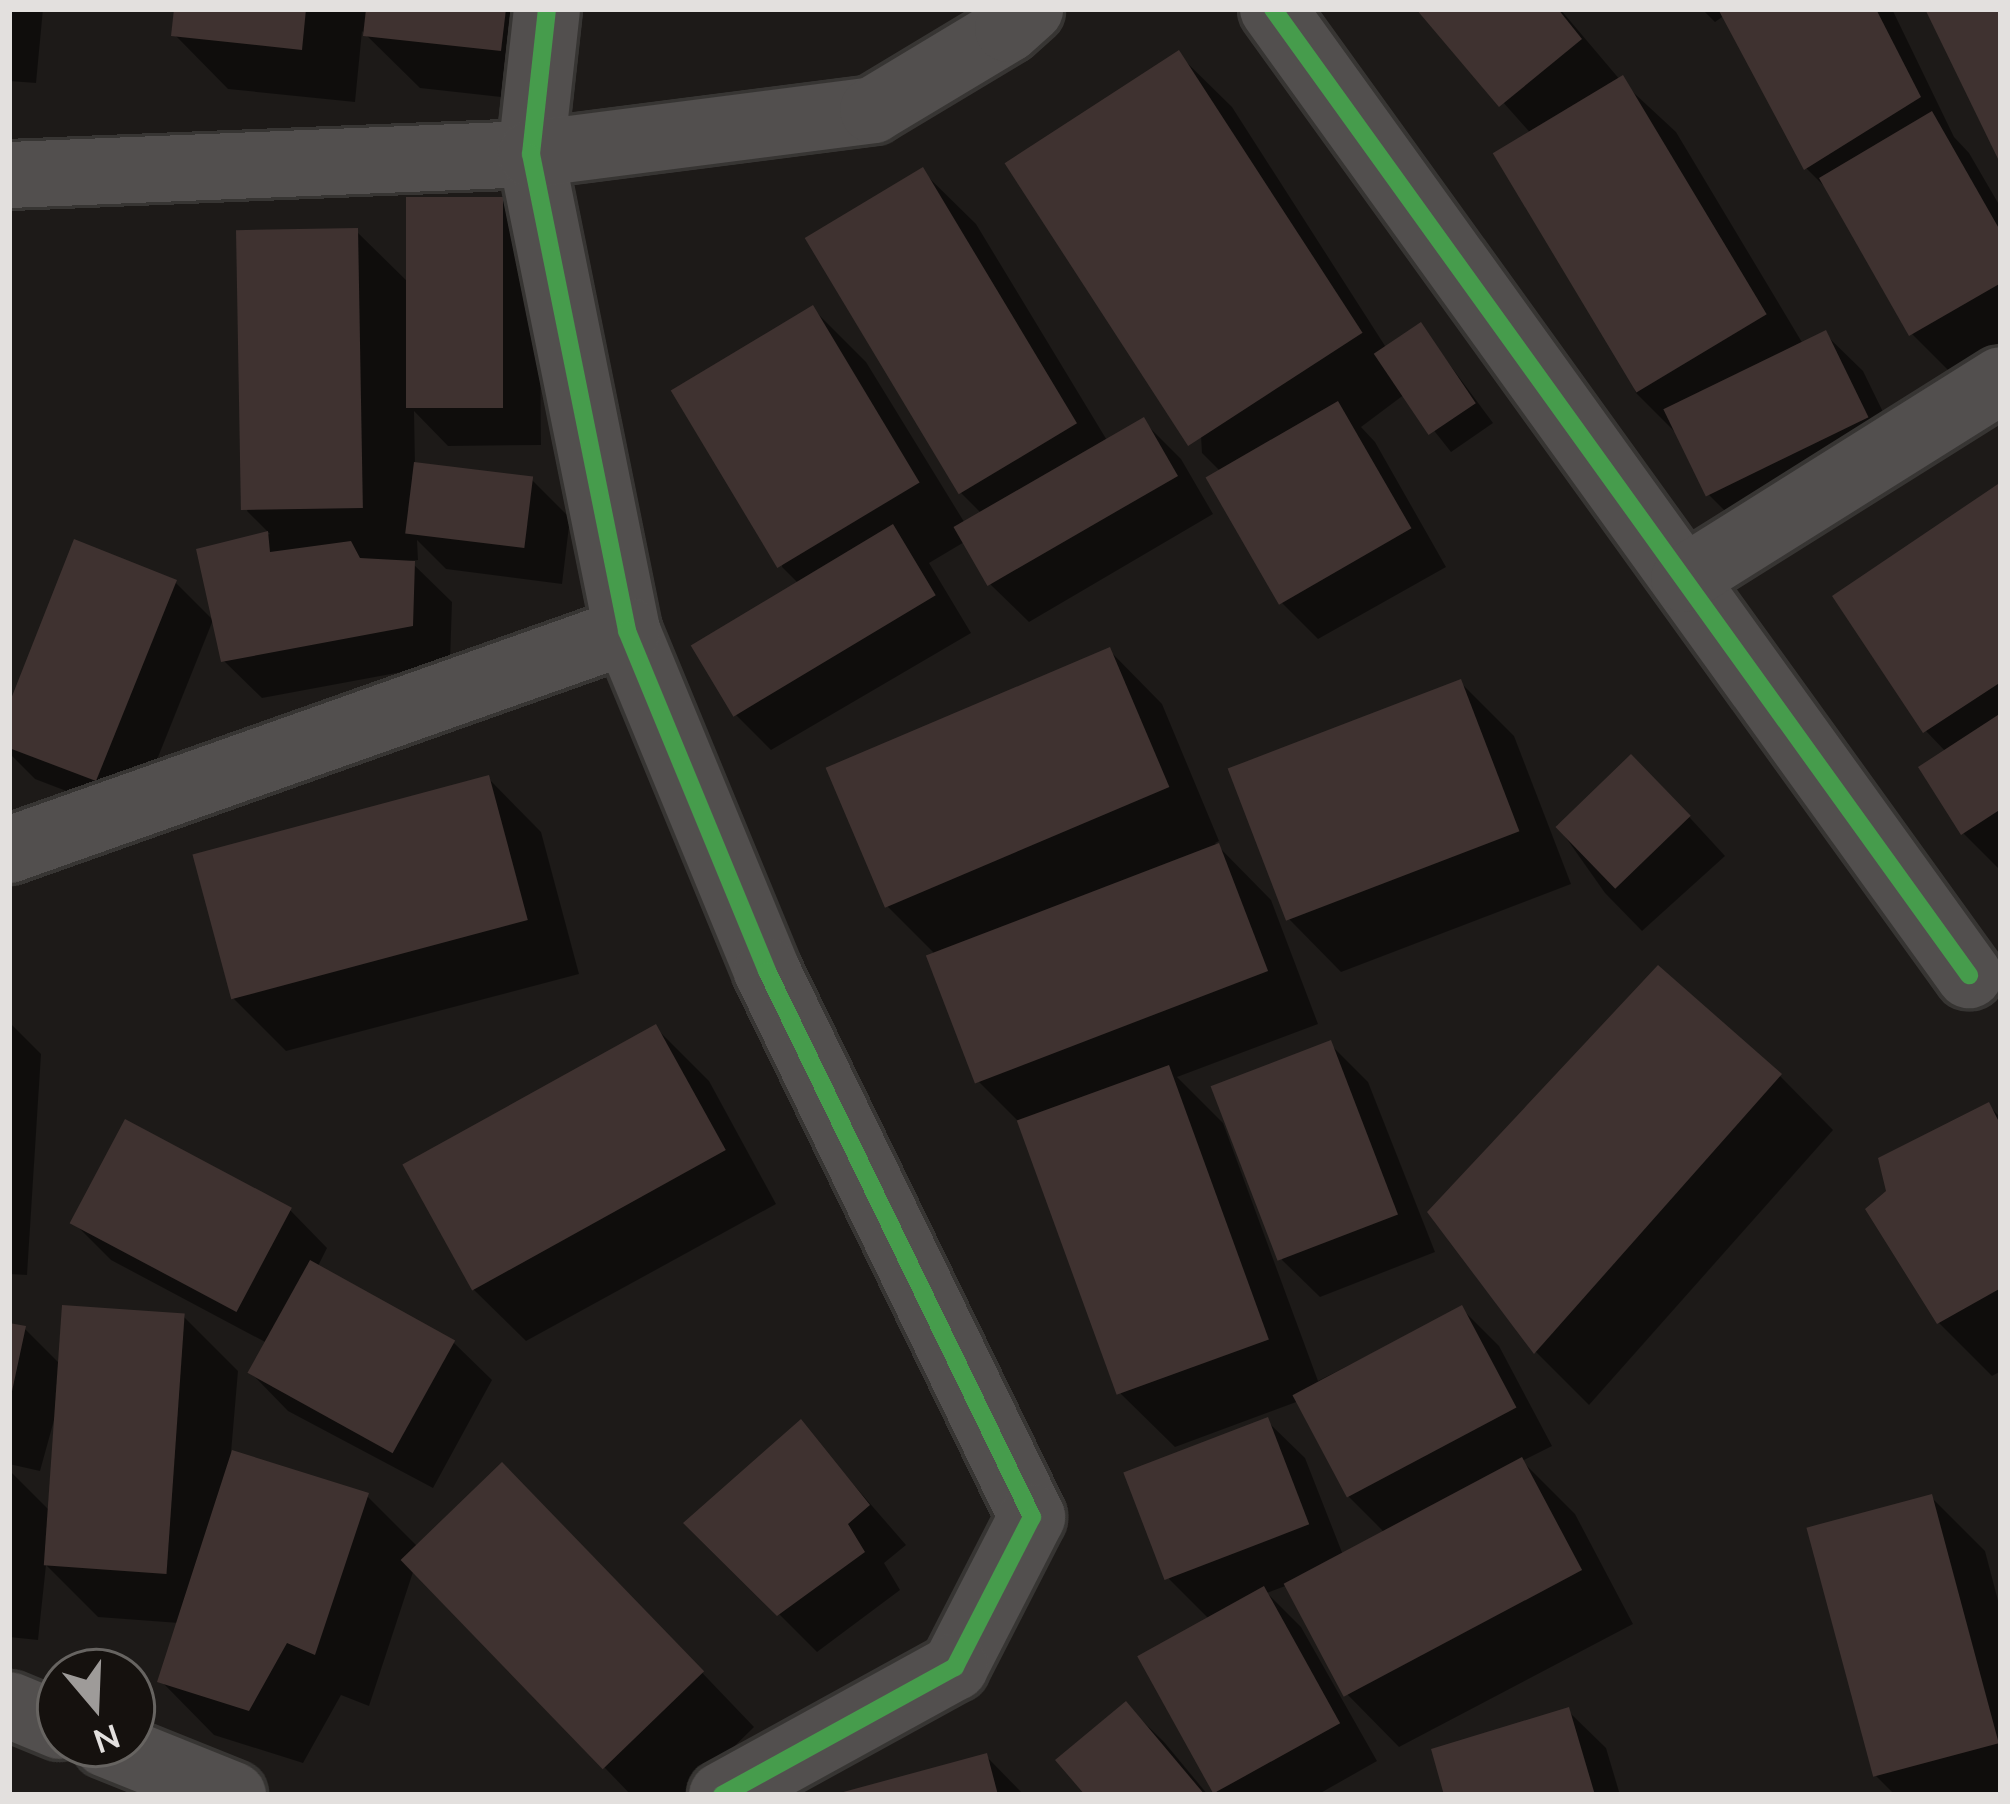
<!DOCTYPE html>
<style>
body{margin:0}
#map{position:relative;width:2010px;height:1804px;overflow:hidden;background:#1d1a18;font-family:Mulish,sans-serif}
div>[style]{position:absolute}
.shadow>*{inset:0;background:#0007}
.building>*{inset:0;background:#3f3230;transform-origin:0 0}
.roads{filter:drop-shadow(3px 0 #373533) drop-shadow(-3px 0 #373533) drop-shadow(0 3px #373533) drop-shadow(0 -3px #373533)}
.minor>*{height:66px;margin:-33px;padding:0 33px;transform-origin:33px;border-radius:33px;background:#524f4e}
.cycleway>*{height:18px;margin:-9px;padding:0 9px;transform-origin:9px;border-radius:9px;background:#469c4c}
span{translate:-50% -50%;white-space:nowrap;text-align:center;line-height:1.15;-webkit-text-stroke:10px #15110e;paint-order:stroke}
.frame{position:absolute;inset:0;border:12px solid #e3e0de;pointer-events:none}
.north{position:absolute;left:36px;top:1648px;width:120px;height:120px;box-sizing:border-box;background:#15110e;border:3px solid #676461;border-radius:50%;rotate:161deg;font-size:33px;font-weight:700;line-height:48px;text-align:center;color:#e3e0de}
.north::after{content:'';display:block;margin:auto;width:42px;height:54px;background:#9e9b99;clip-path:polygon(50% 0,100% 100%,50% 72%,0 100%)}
</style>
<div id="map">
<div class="shadow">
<div style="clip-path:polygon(9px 9px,43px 9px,36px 83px,9px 81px)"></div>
<div style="clip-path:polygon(177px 9px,565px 9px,554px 103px,420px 88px,362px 31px,355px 102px,228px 89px,175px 35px)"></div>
<div style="clip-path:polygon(1420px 9px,1560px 9px,1621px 81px,1676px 132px,1803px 344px,1825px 334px,1863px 371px,1904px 455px,1746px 532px,1708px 494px,1680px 437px,1636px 393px,1543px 147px)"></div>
<div style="clip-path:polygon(1702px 9px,1892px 9px,1954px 137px,1969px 153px,2001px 208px,2001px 342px,1949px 371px,1912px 334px,1832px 194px,1806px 168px,1725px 15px,1715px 22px)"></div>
<div style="clip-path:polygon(1178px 54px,1232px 107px,1387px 349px,1421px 326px,1493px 423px,1451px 452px,1405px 394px,1361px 427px,1375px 442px,1446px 567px,1318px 639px,1280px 601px,1220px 471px,1202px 453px)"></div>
<div style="clip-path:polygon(922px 171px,976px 224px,1108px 442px,1143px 421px,1181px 459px,1213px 514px,1029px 622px,991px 585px,966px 541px,929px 563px,971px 633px,771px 750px,733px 712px,798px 583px,782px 567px,813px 309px,866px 362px,966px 525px,983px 515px,961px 493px)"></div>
<div style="clip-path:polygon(502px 200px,539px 238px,541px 445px,448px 446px,414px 411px,415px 466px,532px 480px,570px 518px,562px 584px,446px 569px,417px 540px,418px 560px,410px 561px,452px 602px,450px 663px,262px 698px,224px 661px,200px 551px,270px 534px,247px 511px,356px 231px,410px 284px)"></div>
<div style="clip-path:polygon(2001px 486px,2001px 871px,1963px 833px,1946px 752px,1926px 731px,1836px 597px)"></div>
<div style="clip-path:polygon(175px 582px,213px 620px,134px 817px,35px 779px,9px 753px,9px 712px)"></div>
<div style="clip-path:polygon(1109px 650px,1162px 704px,1219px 841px,1215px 843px,1271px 900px,1318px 1024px,1177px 1077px,1223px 1123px,1318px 1381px,1461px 1308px,1499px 1346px,1552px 1446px,1522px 1461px,1575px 1514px,1633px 1624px,1399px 1747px,1346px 1693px,1288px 1585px,1267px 1593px,1301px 1627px,1377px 1761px,1317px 1795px,1217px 1793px,1210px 1620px,1169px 1579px,1267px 1421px,1305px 1458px,1343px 1555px,1385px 1533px,1346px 1494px,1299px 1401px,1175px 1447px,1121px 1394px,1022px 1125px,976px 1079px,933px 952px,886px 905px)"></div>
<div style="clip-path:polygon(1460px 682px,1514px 736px,1571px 884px,1341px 972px,1288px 918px)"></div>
<div style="clip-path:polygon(488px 778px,541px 832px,579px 974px,286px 1051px,232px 997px)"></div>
<div style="clip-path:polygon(1669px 795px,1725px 856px,1642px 931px,1605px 893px,1557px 825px)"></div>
<div style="clip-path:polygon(9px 1022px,41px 1054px,27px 1275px,9px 1274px)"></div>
<div style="clip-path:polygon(655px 1027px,709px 1081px,776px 1204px,526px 1341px,472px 1288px)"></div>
<div style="clip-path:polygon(1330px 1044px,1368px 1082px,1435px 1252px,1320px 1297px,1282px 1260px)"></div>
<div style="clip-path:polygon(1780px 1076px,1833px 1130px,1589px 1405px,1536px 1352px,1431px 1212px)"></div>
<div style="clip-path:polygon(1988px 1105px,2001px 1118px,2001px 1371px,1992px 1376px,1939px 1323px)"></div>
<div style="clip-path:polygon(290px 1210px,327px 1248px,317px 1268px,454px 1343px,492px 1380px,433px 1488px,288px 1411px,251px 1373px,267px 1343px,111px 1260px,73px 1222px)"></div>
<div style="clip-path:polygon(184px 1317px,238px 1371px,231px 1453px,367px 1496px,423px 1552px,555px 1519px,754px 1727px,685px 1795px,631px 1795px,414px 1569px,369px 1706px,341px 1695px,303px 1763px,214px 1735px,161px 1681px,179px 1623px,98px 1617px,46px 1565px,38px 1640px,9px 1637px,9px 1470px,49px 1510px,56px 1413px,40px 1471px,9px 1464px,9px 1326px,25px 1329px,60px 1364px)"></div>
<div style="clip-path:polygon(800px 1423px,906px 1545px,884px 1563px,900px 1590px,817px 1652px,688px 1523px)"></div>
<div style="clip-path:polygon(1931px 1497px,1985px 1551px,2001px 1612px,2001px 1795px,1895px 1795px,1875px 1775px)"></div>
<div style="clip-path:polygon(1126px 1705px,1164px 1742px,1208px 1795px,1088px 1795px)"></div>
<div style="clip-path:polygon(1568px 1711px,1606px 1748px,1620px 1795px,1447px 1795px)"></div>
<div style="clip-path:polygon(986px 1756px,1024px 1795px,842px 1795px)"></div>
</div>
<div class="building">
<div style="clip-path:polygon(174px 9px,306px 9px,302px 50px,171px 36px)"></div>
<div style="clip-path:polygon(366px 9px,506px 9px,501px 51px,363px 36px)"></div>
<div style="clip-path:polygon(1416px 9px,1558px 9px,1582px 39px,1499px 107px)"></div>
<div style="clip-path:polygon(1718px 9px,1876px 9px,1921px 97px,1804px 170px)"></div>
<div style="clip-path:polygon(1925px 9px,2001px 9px,2001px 165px)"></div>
<div style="left:1179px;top:50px;width:337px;height:208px;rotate:57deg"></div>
<div style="left:1623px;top:75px;width:279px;height:152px;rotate:59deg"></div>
<div style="clip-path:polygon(1932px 111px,2001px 232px,2001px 283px,1909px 336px,1819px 178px)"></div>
<div style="left:923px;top:167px;width:299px;height:138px;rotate:59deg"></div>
<div style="left:503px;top:197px;width:211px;height:97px;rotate:90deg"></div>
<div style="left:358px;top:228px;width:280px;height:122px;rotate:89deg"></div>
<div style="left:813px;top:305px;width:207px;height:166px;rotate:59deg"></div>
<div style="left:1421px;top:322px;width:98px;height:57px;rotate:56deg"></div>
<div style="left:1826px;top:330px;width:97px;height:181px;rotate:64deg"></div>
<div style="left:1338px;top:401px;width:147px;height:153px;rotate:60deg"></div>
<div style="left:1144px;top:417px;width:68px;height:220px;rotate:60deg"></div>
<div style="left:414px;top:462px;width:120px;height:72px;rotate:7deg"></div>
<div style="clip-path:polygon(2001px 482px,2001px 682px,1923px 733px,1832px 596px)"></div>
<div style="left:893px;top:524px;width:83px;height:236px;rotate:59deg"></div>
<div style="clip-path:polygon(268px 531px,270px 552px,351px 541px,360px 558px,415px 561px,413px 626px,221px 662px,196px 549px)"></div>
<div style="clip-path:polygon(74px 539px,177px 580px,96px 781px,9px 748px,9px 704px)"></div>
<div style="left:1110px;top:647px;width:152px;height:309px;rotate:67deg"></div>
<div style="left:1461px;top:679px;width:163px;height:250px;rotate:69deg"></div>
<div style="clip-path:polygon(2001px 713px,2001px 809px,1961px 835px,1918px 767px)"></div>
<div style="left:1631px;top:754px;width:86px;height:105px;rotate:46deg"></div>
<div style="left:489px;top:775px;width:150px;height:307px;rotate:75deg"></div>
<div style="left:1219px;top:843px;width:137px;height:314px;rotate:69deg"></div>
<div style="clip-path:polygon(1658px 965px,1782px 1074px,1534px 1354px,1427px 1212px)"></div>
<div style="left:656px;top:1024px;width:144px;height:290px;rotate:61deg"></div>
<div style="left:1331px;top:1040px;width:187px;height:129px;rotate:69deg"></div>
<div style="left:1169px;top:1065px;width:292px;height:162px;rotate:70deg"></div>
<div style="clip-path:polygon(1989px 1102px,2001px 1126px,2001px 1288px,1937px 1324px,1865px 1209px,1886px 1191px,1878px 1158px)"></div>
<div style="left:125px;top:1119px;width:189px;height:118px;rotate:28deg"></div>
<div style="left:310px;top:1260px;width:166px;height:129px;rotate:29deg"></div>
<div style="left:62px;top:1305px;width:123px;height:261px;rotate:4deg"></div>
<div style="left:1462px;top:1305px;width:116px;height:192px;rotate:62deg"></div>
<div style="clip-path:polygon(9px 1323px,26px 1326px,11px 1396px,9px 1396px)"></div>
<div style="left:1268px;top:1417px;width:115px;height:155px;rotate:69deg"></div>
<div style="clip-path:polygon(801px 1419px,870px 1505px,848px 1524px,865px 1552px,777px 1616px,683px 1523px)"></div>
<div style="clip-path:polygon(232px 1450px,369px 1493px,315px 1655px,287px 1643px,249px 1711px,157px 1682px)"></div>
<div style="left:1522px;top:1457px;width:128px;height:270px;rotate:62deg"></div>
<div style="left:502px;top:1462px;width:291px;height:141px;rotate:46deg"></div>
<div style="left:1932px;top:1494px;width:258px;height:130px;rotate:75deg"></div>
<div style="left:1264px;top:1586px;width:157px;height:145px;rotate:61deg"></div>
<div style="clip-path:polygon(1126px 1701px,1205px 1795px,1085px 1795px,1055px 1760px)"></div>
<div style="clip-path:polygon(1569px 1707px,1595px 1795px,1444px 1795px,1431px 1749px)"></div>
<div style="clip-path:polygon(987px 1753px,998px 1795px,836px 1795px,836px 1794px)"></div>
</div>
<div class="roads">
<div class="minor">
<div style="left:547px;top:9px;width:146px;rotate:96.3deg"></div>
<div style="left:531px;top:154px;width:487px;rotate:78.6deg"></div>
<div style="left:627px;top:631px;width:368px;rotate:67.6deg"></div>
<div style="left:767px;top:971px;width:607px;rotate:64.11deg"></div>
<div style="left:1032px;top:1517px;width:169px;rotate:117.2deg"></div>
<div style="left:955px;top:1667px;width:266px;rotate:151.2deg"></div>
<div style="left:1273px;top:9px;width:1191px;rotate:54.23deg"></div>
<div style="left:9px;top:175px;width:522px;rotate:-2.3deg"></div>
<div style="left:531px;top:154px;width:345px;rotate:-7.3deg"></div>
<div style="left:873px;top:110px;width:157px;rotate:-31deg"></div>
<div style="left:1008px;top:29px;width:30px;rotate:-42deg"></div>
<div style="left:1684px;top:579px;width:374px;rotate:-32.1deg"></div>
<div style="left:9px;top:850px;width:656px;rotate:-19.51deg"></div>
<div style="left:9px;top:1705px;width:55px;rotate:22.4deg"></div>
<div style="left:106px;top:1744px;width:137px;rotate:21.9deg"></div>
</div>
</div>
<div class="cycleway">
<div style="left:547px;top:9px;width:146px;rotate:96.3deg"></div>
<div style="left:531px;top:154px;width:487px;rotate:78.6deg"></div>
<div style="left:627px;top:631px;width:368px;rotate:67.6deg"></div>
<div style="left:767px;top:971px;width:607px;rotate:64.11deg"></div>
<div style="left:1032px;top:1517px;width:169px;rotate:117.2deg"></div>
<div style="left:955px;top:1667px;width:266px;rotate:151.2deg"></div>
<div style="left:1273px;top:9px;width:1191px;rotate:54.23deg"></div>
</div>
<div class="frame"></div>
<div class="north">N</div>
</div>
